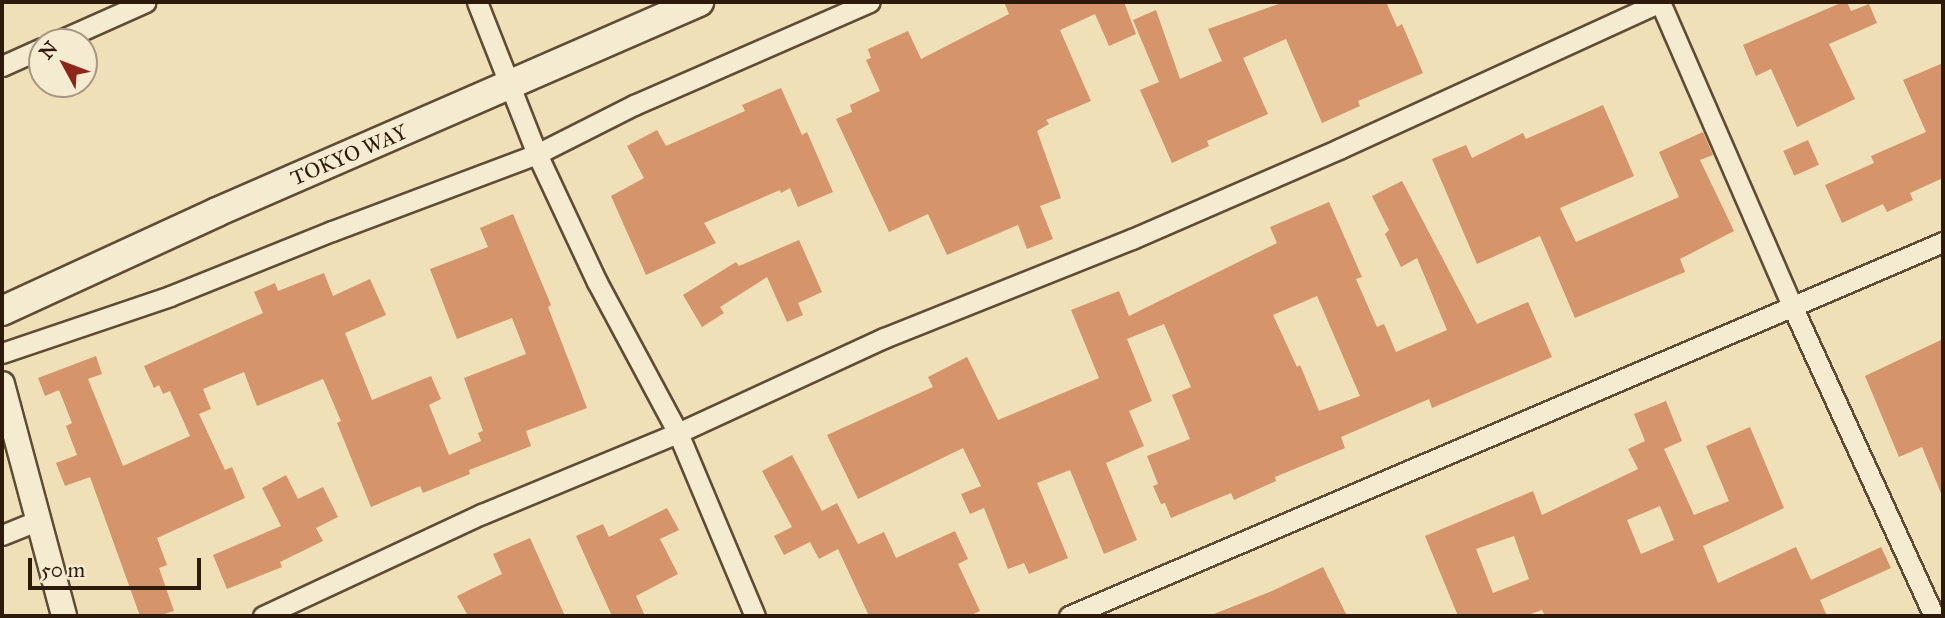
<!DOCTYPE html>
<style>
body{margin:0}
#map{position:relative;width:1945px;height:618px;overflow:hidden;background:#efe0b7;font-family:"IM FELL Great Primer",serif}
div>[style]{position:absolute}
.building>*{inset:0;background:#d59469;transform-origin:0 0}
.roads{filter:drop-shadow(2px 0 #5e4c35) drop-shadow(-2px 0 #5e4c35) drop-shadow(0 2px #5e4c35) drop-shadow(0 -2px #5e4c35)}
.minor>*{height:19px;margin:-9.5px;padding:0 9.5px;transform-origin:9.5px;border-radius:9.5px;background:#f5ebd0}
.tertiary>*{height:24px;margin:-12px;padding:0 12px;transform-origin:12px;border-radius:12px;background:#f5ebd0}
.secondary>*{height:28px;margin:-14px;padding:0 14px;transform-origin:14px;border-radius:14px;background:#f5ebd0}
span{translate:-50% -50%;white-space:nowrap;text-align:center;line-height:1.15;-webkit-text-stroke:7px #f5ebd0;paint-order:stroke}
.street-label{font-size:21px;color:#2d1a0a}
.frame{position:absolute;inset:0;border:4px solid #2d1a0a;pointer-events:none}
.north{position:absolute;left:28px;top:28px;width:70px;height:70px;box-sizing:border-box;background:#f5ebd0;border:2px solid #a59781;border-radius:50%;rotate:311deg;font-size:19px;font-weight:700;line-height:28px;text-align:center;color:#2d1a0a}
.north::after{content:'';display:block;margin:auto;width:24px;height:32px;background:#8f2418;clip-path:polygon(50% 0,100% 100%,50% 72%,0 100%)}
.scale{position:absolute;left:28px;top:558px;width:173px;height:32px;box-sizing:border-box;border:4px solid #2d1a0a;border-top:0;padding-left:9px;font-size:21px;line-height:24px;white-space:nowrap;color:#2d1a0a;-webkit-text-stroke:5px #f5ebd0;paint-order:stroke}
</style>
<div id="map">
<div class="building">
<div style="clip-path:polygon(1004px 2px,1124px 2px,1136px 34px,1109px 46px,1095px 14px,1060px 30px,1091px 101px,1046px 120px,1049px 124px,1037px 131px,1061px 198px,1040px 206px,1053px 239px,1027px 249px,1018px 225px,947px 255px,928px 214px,889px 232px,836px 119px,852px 112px,850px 105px,880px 91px,866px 60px,871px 58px,868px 49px,908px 31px,921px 59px,1009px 14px)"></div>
<div style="clip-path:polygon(1284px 2px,1386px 2px,1397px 27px,1402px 24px,1423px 73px,1358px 101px,1360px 106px,1322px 123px,1286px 39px,1243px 58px,1268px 114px,1207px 141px,1209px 146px,1172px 163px,1140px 90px,1159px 82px,1133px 20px,1156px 10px,1180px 79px,1222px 61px,1208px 29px)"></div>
<div style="clip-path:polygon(1843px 2px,1847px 2px,1851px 11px,1869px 4px,1877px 23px,1829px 44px,1855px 99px,1797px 127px,1771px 69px,1756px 76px,1743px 45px)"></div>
<div style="clip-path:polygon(1943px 63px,1943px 178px,1910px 193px,1913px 200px,1887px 212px,1883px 204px,1842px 223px,1825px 185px,1874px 163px,1871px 156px,1926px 132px,1903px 80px)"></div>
<div style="clip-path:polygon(781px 88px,802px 135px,807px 132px,833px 192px,798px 207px,790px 188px,781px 193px,780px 190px,704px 223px,716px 243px,646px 275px,611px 196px,644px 178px,627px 146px,657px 130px,666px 146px,745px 111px,742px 105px)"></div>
<div style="clip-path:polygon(1603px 105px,1634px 176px,1560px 208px,1576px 242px,1679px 197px,1659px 152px,1703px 132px,1713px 155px,1700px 160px,1734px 231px,1680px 259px,1685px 272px,1575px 318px,1540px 236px,1477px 264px,1432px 159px,1466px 145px,1472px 158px,1523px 133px,1526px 139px)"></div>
<div style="left:1808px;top:140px;width:27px;height:27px;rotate:66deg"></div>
<div style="clip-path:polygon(evenodd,1402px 181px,1477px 324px,1528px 302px,1552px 357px,1432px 408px,1429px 399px,1341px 437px,1345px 448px,1275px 477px,1276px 481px,1234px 500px,1231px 493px,1171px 518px,1165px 503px,1161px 504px,1153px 486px,1158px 484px,1147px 456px,1190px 439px,1172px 395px,1191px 387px,1164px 324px,1127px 339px,1152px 401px,1129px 411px,1144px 446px,1106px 463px,1137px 540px,1104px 554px,1070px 470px,1037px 483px,1068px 558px,1029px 574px,1024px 563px,1008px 569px,984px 508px,970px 514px,961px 494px,981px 486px,963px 448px,858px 499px,827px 435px,933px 387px,928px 377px,967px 357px,998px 420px,1099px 378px,1071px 310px,1119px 291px,1129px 316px,1277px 243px,1270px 227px,1329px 202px,1362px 277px,1356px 279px,1377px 327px,1384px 324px,1396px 352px,1447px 330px,1417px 258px,1401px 267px,1385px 234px,1389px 230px,1372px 196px,1402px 181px,1317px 296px,1360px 396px,1319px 411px,1300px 365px,1297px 367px,1273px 315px,1317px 296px)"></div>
<div style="clip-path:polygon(513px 214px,551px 305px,548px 307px,587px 408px,526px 431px,531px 446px,469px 470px,470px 474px,423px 493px,420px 486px,371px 507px,337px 423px,341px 421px,323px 379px,257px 406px,244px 372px,203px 389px,211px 409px,199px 414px,225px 470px,232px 467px,245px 498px,157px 538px,167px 565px,159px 568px,174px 611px,158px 616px,140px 616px,90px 477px,65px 486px,56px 463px,77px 455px,66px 426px,72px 423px,59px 390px,45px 396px,38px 378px,96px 356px,102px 374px,88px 379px,123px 466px,190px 436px,170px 391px,163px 394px,159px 385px,154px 388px,144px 366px,263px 313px,254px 292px,275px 283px,278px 291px,324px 273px,333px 296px,370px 279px,386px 315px,345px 333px,372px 400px,431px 376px,441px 399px,429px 405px,449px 455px,481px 441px,478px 433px,483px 431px,464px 378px,526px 354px,512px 318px,457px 339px,430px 269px,488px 247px,480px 228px)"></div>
<div style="clip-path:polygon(799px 240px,822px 292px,798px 303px,803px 315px,787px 322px,767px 277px,720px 307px,724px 313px,702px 327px,683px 295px,736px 262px,739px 266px)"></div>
<div style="clip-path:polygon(1943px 339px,1943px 498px,1922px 447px,1899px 457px,1865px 376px)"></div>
<div style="clip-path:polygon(evenodd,1666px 401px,1682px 441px,1664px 449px,1694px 515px,1729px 501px,1706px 446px,1750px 427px,1784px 508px,1703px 546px,1718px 583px,1796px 547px,1811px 580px,1881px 547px,1891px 568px,1820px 600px,1827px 616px,1545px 616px,1542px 610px,1525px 616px,1458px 616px,1425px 536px,1533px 491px,1542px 515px,1638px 469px,1628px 449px,1645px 441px,1634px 414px,1666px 401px,1660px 506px,1674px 540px,1641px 554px,1627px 520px,1660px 506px,1666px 401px,1514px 536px,1529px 579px,1493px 593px,1476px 549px,1514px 536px)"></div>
<div style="clip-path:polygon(792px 455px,822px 511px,837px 503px,858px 544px,884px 532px,896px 558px,955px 531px,968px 559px,958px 564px,980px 611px,969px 616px,869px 616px,838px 549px,819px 559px,810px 542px,784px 555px,774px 536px,792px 527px,762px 471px)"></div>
<div style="clip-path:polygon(286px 475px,298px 499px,323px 487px,338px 517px,316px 528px,323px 541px,280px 562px,282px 567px,227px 589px,213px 555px,281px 526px,262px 488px)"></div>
<div style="clip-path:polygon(667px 508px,679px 530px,660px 539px,678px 574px,636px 596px,645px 616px,612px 616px,576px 536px,603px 524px,609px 537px)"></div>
<div style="clip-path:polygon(530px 538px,565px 616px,468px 616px,457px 596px,502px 574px,493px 554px)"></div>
<div style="clip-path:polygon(1323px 567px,1347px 616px,1209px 616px,1272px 591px)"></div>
</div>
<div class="roads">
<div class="minor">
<div style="left:477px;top:2px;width:163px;rotate:68.5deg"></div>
<div style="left:537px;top:154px;width:141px;rotate:64.9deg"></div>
<div style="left:597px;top:282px;width:171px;rotate:61.8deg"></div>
<div style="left:678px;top:433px;width:199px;rotate:67.2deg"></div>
<div style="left:1660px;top:2px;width:334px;rotate:66.5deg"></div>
<div style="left:1793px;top:308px;width:339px;rotate:65.4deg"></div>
<div style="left:56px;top:42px;width:98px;rotate:-24deg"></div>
<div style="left:2px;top:66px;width:44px;rotate:-24.2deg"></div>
<div style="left:2px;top:353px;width:177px;rotate:-18.7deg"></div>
<div style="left:170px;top:296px;width:175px;rotate:-21.9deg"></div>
<div style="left:332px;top:231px;width:219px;rotate:-20.6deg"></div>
<div style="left:537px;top:154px;width:109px;rotate:-26.8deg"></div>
<div style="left:634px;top:105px;width:257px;rotate:-23.6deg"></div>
<div style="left:2px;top:535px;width:37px;rotate:-22deg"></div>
<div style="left:263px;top:616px;width:242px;rotate:-25deg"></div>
<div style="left:482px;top:514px;width:212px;rotate:-22.5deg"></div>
<div style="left:678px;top:433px;width:227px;rotate:-24.8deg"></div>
<div style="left:884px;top:338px;width:267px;rotate:-21.8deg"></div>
<div style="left:1132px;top:239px;width:226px;rotate:-23.5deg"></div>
<div style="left:1339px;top:149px;width:353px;rotate:-24.6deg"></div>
<div style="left:1069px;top:616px;width:951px;rotate:-23.17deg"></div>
</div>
<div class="tertiary">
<div style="left:2px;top:384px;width:240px;rotate:75deg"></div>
</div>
<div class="secondary">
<div style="left:2px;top:311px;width:237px;rotate:-24.7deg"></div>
<div style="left:217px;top:212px;width:526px;rotate:-23.54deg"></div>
</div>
</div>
<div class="street-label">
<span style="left:349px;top:155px;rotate:-23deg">TOKYO WAY</span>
</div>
<div class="frame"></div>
<div class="north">N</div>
<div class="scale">50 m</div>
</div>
